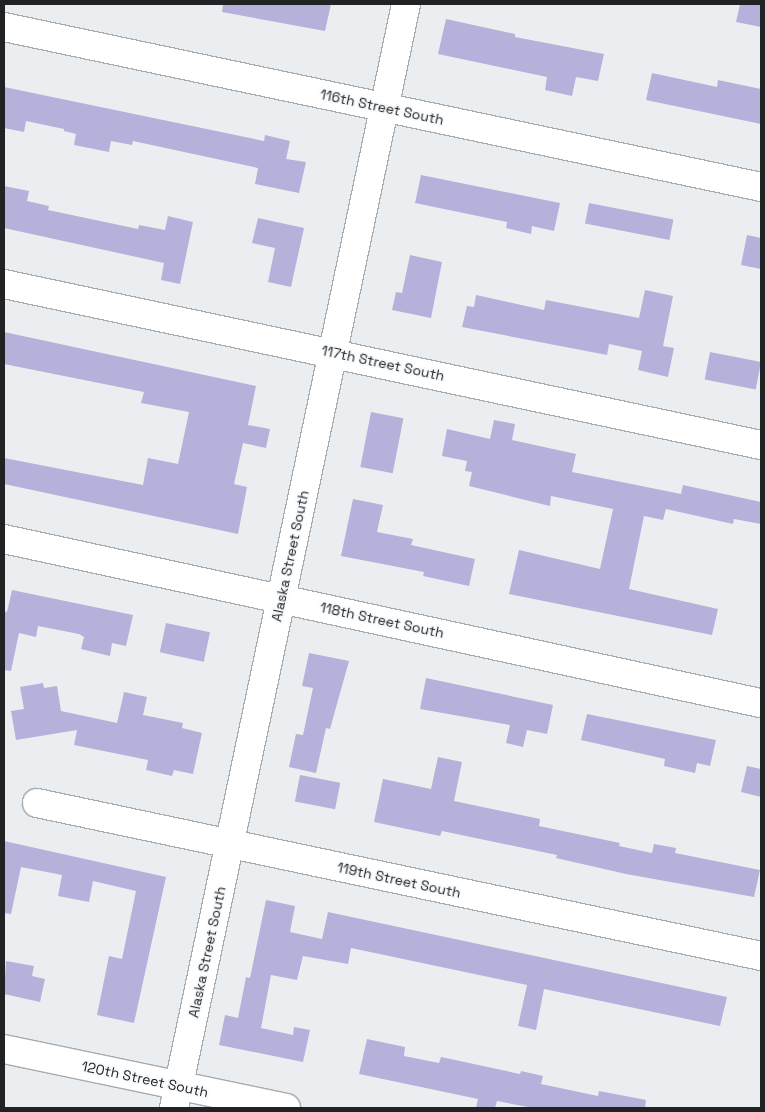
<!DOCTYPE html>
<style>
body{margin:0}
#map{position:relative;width:765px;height:1112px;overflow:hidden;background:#ebeef0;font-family:"Space Grotesk",sans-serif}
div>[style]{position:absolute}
.building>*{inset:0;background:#b4b2da;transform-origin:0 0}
.roads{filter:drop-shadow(1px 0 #a8abad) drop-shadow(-1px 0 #a8abad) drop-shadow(0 1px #a8abad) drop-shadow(0 -1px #a8abad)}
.minor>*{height:28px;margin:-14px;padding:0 14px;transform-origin:14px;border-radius:14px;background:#fff}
span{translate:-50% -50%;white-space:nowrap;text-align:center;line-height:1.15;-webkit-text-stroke:4px #f8fbfe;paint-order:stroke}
.street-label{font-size:14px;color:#212223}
.frame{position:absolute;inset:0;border:5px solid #212223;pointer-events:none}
</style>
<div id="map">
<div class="building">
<div style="clip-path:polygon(223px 4px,331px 4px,325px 31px,222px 12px)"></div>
<div style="clip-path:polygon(740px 4px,761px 4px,761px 27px,736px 22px)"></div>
<div style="clip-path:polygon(446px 19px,515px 34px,515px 37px,604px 54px,598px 81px,576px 77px,572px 96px,545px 90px,547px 77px,438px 54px)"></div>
<div style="clip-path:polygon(652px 73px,717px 87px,718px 80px,761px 89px,761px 124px,646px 100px)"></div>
<div style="clip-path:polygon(4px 87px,264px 141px,265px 135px,290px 141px,286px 159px,306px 162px,299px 193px,255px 184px,258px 168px,133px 141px,132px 145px,111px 141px,109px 152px,74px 145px,76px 134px,64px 131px,64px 129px,26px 121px,24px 132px,4px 128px)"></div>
<div style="clip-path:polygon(421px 175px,560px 203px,554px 231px,532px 226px,531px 234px,506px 228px,507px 222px,415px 203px)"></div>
<div style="clip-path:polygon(4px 186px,29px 191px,27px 201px,49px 206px,48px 210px,138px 229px,139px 225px,165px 230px,168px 216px,193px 222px,180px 284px,161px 280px,164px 263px,4px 228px)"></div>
<div style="left:589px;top:203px;width:86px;height:21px;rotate:11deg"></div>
<div style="clip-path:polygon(258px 218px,304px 228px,291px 287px,268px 282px,275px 248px,252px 243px)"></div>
<div style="clip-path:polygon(747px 235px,761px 238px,761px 269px,741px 265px)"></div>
<div style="clip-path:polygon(410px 255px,442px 262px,431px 318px,392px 310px,396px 292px,402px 293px)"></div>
<div style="clip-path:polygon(645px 290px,673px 296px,663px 346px,674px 348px,668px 377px,638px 370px,642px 351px,609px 344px,607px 355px,462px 327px,467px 306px,474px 307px,476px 295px,544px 310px,546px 300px,639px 318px)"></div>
<div style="clip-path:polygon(4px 332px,256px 386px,248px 425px,270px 429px,266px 448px,243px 443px,234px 484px,247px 487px,238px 534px,4px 484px,4px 458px,143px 485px,148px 458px,178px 464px,189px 412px,141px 403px,144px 392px,4px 364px)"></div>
<div style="left:710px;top:352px;width:52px;height:28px;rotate:11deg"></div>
<div style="left:371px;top:412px;width:33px;height:56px;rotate:11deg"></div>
<div style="clip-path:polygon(494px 420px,515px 424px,512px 440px,576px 454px,572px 472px,681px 494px,683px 485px,761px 502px,761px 524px,734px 519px,733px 524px,666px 509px,663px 520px,644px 516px,629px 589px,718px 609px,712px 635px,509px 594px,519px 550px,600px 569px,613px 509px,551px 496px,550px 506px,469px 486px,472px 472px,465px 471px,467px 461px,442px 456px,447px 429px,490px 439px)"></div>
<div style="clip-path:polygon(353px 499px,383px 505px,377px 532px,413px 539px,411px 545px,475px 559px,469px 586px,423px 576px,424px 572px,341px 556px)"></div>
<div style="clip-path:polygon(12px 590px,133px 615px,126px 646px,112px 643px,110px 656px,81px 649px,84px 637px,79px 634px,38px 626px,36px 637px,19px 633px,11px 671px,4px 670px,4px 611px,7px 612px)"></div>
<div style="left:166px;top:623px;width:45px;height:30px;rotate:12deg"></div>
<div style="clip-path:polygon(309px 653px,349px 661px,330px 729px,326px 728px,316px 773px,289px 767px,296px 734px,303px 735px,313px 688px,302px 686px)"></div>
<div style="clip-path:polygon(426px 678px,553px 705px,547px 734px,527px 730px,523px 747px,506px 743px,510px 725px,420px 709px)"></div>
<div style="clip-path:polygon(43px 683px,44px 688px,57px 686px,61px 711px,117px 723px,124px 692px,147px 697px,143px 715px,183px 723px,182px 728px,202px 733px,193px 774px,174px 770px,172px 776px,146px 770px,148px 760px,74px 745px,77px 730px,16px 740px,11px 711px,24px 709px,20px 687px)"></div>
<div style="clip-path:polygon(587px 714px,716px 740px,710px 766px,697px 763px,695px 773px,664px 766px,665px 759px,581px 740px)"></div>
<div style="clip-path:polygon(438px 757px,462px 762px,454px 801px,540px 819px,539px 826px,620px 843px,619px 846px,652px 853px,654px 844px,676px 848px,675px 853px,760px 870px,754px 897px,626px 874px,556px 858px,557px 855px,442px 831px,440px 836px,374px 822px,383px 779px,431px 789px)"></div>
<div style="clip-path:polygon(747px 766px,761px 769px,761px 797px,741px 792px)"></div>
<div style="left:300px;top:775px;width:41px;height:27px;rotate:11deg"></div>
<div style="clip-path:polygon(4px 841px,166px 877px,134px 1023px,97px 1015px,109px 956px,122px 959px,136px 891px,93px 881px,89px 902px,58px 896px,62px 875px,21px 867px,11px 914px,4px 913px)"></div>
<div style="clip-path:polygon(266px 900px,295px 906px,290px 932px,322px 939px,328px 912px,727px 997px,720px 1026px,544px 989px,536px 1030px,518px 1026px,527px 985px,351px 948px,348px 964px,303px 956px,297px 980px,271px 975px,261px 1028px,293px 1035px,294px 1027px,310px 1030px,303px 1062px,219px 1045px,225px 1015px,238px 1018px,246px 977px,250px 978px)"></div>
<div style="clip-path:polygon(6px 961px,34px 966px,32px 976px,45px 979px,40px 1002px,4px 994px)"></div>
<div style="clip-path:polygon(367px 1039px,405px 1047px,404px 1056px,439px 1063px,441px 1057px,520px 1074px,521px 1071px,543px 1076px,541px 1084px,598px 1096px,599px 1091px,646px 1100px,645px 1108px,533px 1108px,497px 1101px,495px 1108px,476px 1108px,478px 1099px,359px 1074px)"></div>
</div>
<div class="roads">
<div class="minor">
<div style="left:4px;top:27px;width:774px;rotate:11.93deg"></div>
<div style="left:4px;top:284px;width:774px;rotate:12.01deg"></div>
<div style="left:4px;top:539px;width:774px;rotate:12.24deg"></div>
<div style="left:37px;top:803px;width:740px;rotate:11.93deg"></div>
<div style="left:4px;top:1049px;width:288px;rotate:11.8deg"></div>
<div style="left:174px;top:1108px;width:1128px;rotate:-78.13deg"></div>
</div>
</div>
<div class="street-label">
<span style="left:382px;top:107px;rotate:12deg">116th Street South</span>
<span style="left:383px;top:363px;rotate:12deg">117th Street South</span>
<span style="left:290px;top:556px;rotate:-78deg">Alaska Street South</span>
<span style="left:382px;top:620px;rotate:12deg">118th Street South</span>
<span style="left:399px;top:880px;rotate:12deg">119th Street South</span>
<span style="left:207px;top:952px;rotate:-78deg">Alaska Street South</span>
<span style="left:145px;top:1079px;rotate:12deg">120th Street South</span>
</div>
<div class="frame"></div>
</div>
